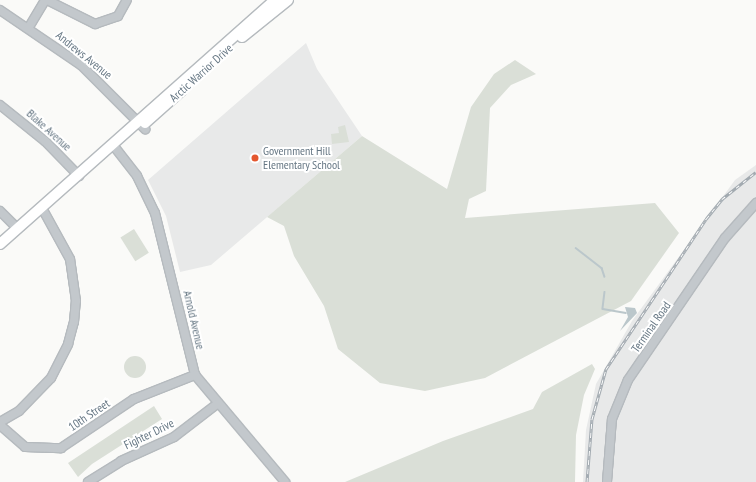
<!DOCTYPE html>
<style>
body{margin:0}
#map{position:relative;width:756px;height:482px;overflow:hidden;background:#fafaf8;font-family:"PT Sans Narrow",sans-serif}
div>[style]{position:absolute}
.built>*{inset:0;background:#e8e9e9}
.green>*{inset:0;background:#dadfd7;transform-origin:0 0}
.round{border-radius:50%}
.water>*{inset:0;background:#bbc7cb}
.stream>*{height:1.5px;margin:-0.75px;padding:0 0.75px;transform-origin:0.75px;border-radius:0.75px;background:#bbc7cb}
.roads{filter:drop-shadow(1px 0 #b5babe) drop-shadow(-1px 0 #b5babe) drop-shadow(0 1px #b5babe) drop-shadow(0 -1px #b5babe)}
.minor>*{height:8px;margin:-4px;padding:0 4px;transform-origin:4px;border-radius:4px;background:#c3c8cc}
.major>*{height:10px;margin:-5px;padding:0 5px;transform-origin:5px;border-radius:5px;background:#fff}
.rail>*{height:3px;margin-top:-1.5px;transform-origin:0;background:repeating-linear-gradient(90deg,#fff 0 4.5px,#a2aab0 0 9px);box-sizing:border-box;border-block:1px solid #a2aab0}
.dots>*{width:11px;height:11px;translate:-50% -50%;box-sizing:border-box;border:2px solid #fff;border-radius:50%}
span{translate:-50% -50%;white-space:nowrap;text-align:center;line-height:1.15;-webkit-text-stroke:4px #fff;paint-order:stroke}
.street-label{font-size:12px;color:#657683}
.poi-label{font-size:12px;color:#657683}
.left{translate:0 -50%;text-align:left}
</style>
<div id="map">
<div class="built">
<div style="clip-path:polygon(306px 43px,317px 69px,362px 136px,211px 265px,180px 272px,166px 216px,148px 180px)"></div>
<div style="clip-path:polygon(756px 165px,756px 482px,583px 482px,586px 430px,596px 384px,632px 321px,735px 180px)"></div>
</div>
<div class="green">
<div style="clip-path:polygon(515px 60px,536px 74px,511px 85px,490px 108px,486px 191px,469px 199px,465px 218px,655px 203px,679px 233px,631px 301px,485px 378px,425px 391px,380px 383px,338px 349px,324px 306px,294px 256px,284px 226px,267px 217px,362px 136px,447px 189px,471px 107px,494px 74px)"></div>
<div style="clip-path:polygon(345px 125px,349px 142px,332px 144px,331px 134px,339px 133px,338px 127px)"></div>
<div style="left:134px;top:229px;width:28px;height:16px;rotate:58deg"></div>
<div class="round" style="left:124px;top:356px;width:22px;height:22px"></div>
<div style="clip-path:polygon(592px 364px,595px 369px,584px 395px,576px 435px,575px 482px,345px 482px,443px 441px,533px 409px,542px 392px)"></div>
<div style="clip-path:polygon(154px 406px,162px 419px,92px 464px,78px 477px,68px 463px)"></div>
</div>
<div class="water">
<div style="clip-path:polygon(625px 307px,635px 308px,637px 313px,620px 331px,628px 317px)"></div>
</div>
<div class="stream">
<div style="left:576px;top:248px;width:33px;rotate:38deg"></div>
<div style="left:602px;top:268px;width:9px;rotate:72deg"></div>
<div style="left:605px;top:292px;width:17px;rotate:97deg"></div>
<div style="left:603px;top:309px;width:23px;rotate:10deg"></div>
</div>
<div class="roads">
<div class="minor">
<div style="left:47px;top:0;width:54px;rotate:26.6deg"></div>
<div style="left:95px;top:24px;width:24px;rotate:-19deg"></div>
<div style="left:118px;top:16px;width:18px;rotate:-61deg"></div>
<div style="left:0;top:10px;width:98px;rotate:34.2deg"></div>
<div style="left:81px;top:65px;width:91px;rotate:45deg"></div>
<div style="left:29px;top:27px;width:31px;rotate:-59deg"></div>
<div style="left:0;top:105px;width:58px;rotate:38.7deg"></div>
<div style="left:45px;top:141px;width:49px;rotate:45.8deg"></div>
<div style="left:113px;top:145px;width:39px;rotate:52deg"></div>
<div style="left:137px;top:176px;width:41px;rotate:64.1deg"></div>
<div style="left:155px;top:213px;width:167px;rotate:76.1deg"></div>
<div style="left:195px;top:375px;width:140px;rotate:49.9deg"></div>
<div style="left:0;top:211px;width:25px;rotate:45deg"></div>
<div style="left:0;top:422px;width:22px;rotate:-30deg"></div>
<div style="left:19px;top:411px;width:46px;rotate:-45.9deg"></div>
<div style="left:51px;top:378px;width:38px;rotate:-63deg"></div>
<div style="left:68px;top:344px;width:23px;rotate:-75deg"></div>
<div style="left:74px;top:322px;width:21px;rotate:-85deg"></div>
<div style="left:76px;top:301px;width:42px;rotate:-98.1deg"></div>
<div style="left:70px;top:259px;width:58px;rotate:-118.8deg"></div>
<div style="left:0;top:425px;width:33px;rotate:41deg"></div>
<div style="left:25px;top:447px;width:36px;rotate:2deg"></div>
<div style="left:61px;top:448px;width:88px;rotate:-33.9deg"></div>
<div style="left:134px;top:399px;width:66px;rotate:-21.5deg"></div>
<div style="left:88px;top:482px;width:39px;rotate:-32deg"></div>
<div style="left:121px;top:461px;width:58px;rotate:-24.4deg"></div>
<div style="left:174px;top:437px;width:54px;rotate:-37.5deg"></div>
<div style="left:607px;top:482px;width:63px;rotate:-85.5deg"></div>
<div style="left:612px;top:419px;width:42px;rotate:-67.7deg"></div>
<div style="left:628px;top:380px;width:172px;rotate:-55.7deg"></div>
<div style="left:725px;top:238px;width:47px;rotate:-48.5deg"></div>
</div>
<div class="major">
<div style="left:242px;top:37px;width:59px;rotate:-38.8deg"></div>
<div style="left:145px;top:123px;width:48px;rotate:-41.6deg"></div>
<div style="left:0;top:244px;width:368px;rotate:-41.6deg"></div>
</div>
</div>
<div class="rail">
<div style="left:587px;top:482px;width:63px;rotate:-85.5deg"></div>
<div style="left:592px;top:419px;width:52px;rotate:-74.4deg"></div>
<div style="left:606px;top:369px;width:180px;rotate:-56.3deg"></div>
<div style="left:706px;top:219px;width:26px;rotate:-51deg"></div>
<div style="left:722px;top:199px;width:43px;rotate:-38.5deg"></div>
</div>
<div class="dots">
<div style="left:255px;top:158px;background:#e4572e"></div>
</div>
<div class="street-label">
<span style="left:84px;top:55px;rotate:39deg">Andrews Avenue</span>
<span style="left:201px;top:73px;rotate:-42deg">Arctic Warrior Drive</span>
<span style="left:49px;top:130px;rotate:42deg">Blake Avenue</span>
<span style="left:194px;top:320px;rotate:77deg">Arnold Avenue</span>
<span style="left:651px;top:327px;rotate:-55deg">Terminal Road</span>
<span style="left:89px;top:415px;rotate:-34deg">10th Street</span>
<span style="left:149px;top:434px;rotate:-26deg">Fighter Drive</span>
</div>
<div class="poi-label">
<span class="left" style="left:263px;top:158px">Government Hill<br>Elementary School</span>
</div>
</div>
